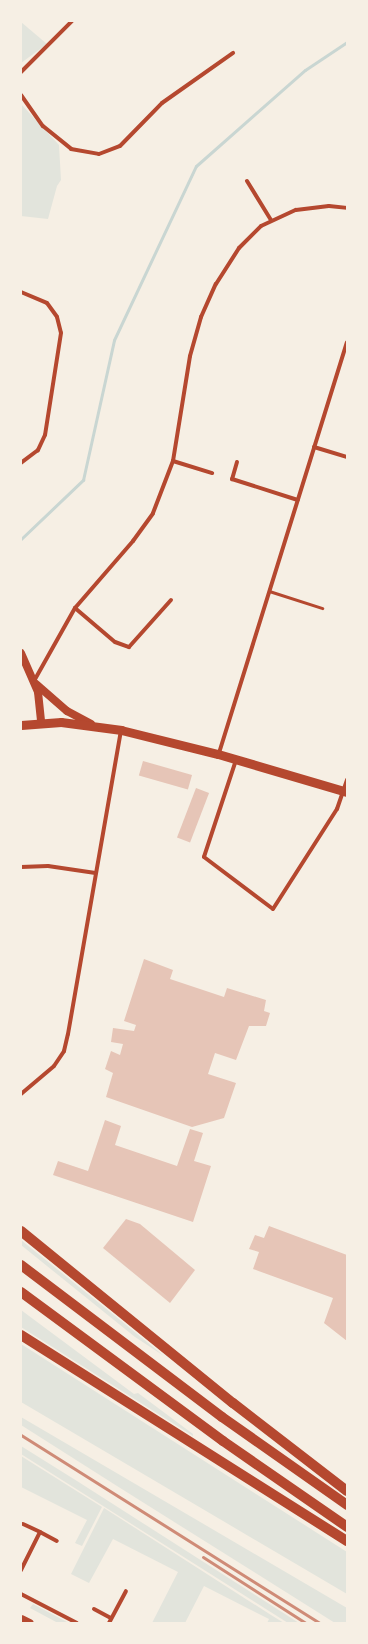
<!DOCTYPE html>
<style>
body{margin:0}
#map{position:relative;width:368px;height:1644px;overflow:hidden;background:#f6efe4;font-family:Rubik,sans-serif}
div>[style]{position:absolute}
.green>*{inset:0;background:#e2e4dc}
.stream>*{height:3px;margin:-1.5px;padding:0 1.5px;transform-origin:1.5px;border-radius:1.5px;background:#c9d6d2}
.building>*{inset:0;background:#e6c5b7;transform-origin:0 0}
.service>*{height:3px;margin:-1.5px;padding:0 1.5px;transform-origin:1.5px;border-radius:1.5px;background:#b5482f}
.minor>*{height:4px;margin:-2px;padding:0 2px;transform-origin:2px;border-radius:2px;background:#b5482f}
.secondary>*{height:8px;margin:-4px;padding:0 4px;transform-origin:4px;border-radius:4px;background:#b5482f}
.primary>*{height:9px;margin:-4.5px;padding:0 4.5px;transform-origin:4.5px;border-radius:4.5px;background:#b5482f}
.motorway>*{height:10px;margin:-5px;padding:0 5px;transform-origin:5px;border-radius:5px;background:#b5482f}
.rail>*{height:3px;margin:-1.5px;padding:0 1.5px;transform-origin:1.5px;border-radius:1.5px;background:#cf8b77}
span{translate:-50% -50%;white-space:nowrap;text-align:center;line-height:1.15;-webkit-text-stroke:3px #f6efe4;paint-order:stroke}
.frame{position:absolute;inset:0;border:22px solid #f6efe4;pointer-events:none}
</style>
<div id="map">
<div class="green">
<div style="clip-path:polygon(21px 22px,47px 44px,21px 63px)"></div>
<div style="clip-path:polygon(21px 104px,59px 145px,61px 180px,57px 186px,48px 219px,21px 216px)"></div>
<div style="clip-path:polygon(21px 1240px,125px 1324px,164px 1356px,135px 1337px,21px 1245px)"></div>
<div style="clip-path:polygon(21px 1310px,134px 1394px,138px 1393px,193px 1434px,193px 1436px,21px 1327px)"></div>
<div style="clip-path:polygon(21px 1344px,347px 1552px,347px 1594px,21px 1402px)"></div>
<div style="clip-path:polygon(21px 1417px,347px 1608px,347px 1623px,335px 1623px,117px 1486px,21px 1425px)"></div>
<div style="clip-path:polygon(21px 1446px,77px 1481px,299px 1623px,288px 1623px,21px 1454px)"></div>
<div style="clip-path:polygon(21px 1456px,102px 1507px,82px 1546px,75px 1543px,87px 1520px,21px 1487px)"></div>
<div style="clip-path:polygon(104px 1508px,271px 1615px,284px 1623px,267px 1623px,269px 1619px,204px 1586px,185px 1623px,152px 1623px,178px 1572px,113px 1539px,89px 1583px,71px 1574px)"></div>
<div style="clip-path:polygon(33px 1604px,69px 1623px,58px 1623px,30px 1608px)"></div>
</div>
<div class="stream">
<div style="left:21px;top:539px;width:86px;rotate:-43.6deg"></div>
<div style="left:83px;top:480px;width:143px;rotate:-77.5deg"></div>
<div style="left:114px;top:340px;width:192px;rotate:-64.8deg"></div>
<div style="left:196px;top:166px;width:145px;rotate:-41.4deg"></div>
<div style="left:305px;top:70px;width:50px;rotate:-33.7deg"></div>
</div>
<div class="building">
<div style="left:143px;top:761px;width:51px;height:15px;rotate:16deg"></div>
<div style="left:196px;top:788px;width:14px;height:53px;rotate:21deg"></div>
<div style="clip-path:polygon(144px 959px,173px 970px,170px 979px,224px 997px,227px 988px,266px 1000px,264px 1011px,270px 1013px,266px 1026px,249px 1026px,236px 1060px,215px 1053px,208px 1074px,236px 1083px,224px 1118px,192px 1127px,106px 1097px,113px 1073px,105px 1069px,111px 1051px,120px 1055px,123px 1044px,111px 1042px,113px 1028px,134px 1031px,136px 1025px,124px 1021px)"></div>
<div style="clip-path:polygon(105px 1120px,121px 1126px,115px 1145px,177px 1166px,190px 1129px,203px 1133px,194px 1161px,211px 1166px,193px 1222px,53px 1175px,58px 1161px,88px 1171px)"></div>
<div style="clip-path:polygon(126px 1219px,140px 1224px,195px 1270px,170px 1303px,103px 1248px)"></div>
<div style="clip-path:polygon(269px 1226px,347px 1255px,347px 1341px,324px 1323px,333px 1298px,253px 1269px,259px 1252px,249px 1249px,255px 1235px,264px 1238px)"></div>
</div>
<div class="service">
<div style="left:269px;top:591px;width:56px;rotate:17.8deg"></div>
</div>
<div class="minor">
<div style="left:21px;top:72px;width:72px;rotate:-45deg"></div>
<div style="left:21px;top:95px;width:38px;rotate:55deg"></div>
<div style="left:43px;top:126px;width:36px;rotate:39deg"></div>
<div style="left:71px;top:149px;width:28px;rotate:10deg"></div>
<div style="left:99px;top:154px;width:22px;rotate:-21deg"></div>
<div style="left:120px;top:146px;width:60px;rotate:-45.7deg"></div>
<div style="left:162px;top:103px;width:87px;rotate:-35.2deg"></div>
<div style="left:247px;top:181px;width:46px;rotate:58.4deg"></div>
<div style="left:21px;top:292px;width:28px;rotate:23deg"></div>
<div style="left:47px;top:303px;width:17px;rotate:54deg"></div>
<div style="left:57px;top:317px;width:16px;rotate:76deg"></div>
<div style="left:61px;top:333px;width:103px;rotate:98.9deg"></div>
<div style="left:45px;top:435px;width:17px;rotate:115deg"></div>
<div style="left:38px;top:450px;width:21px;rotate:143deg"></div>
<div style="left:314px;top:447px;width:34px;rotate:17deg"></div>
<div style="left:173px;top:461px;width:41px;rotate:17.1deg"></div>
<div style="left:237px;top:462px;width:18px;rotate:106deg"></div>
<div style="left:232px;top:479px;width:69px;rotate:17.7deg"></div>
<div style="left:75px;top:608px;width:52px;rotate:40.4deg"></div>
<div style="left:115px;top:642px;width:15px;rotate:20deg"></div>
<div style="left:129px;top:647px;width:63px;rotate:-48.2deg"></div>
<div style="left:34px;top:681px;width:84px;rotate:-60.7deg"></div>
<div style="left:75px;top:608px;width:89px;rotate:-49.1deg"></div>
<div style="left:133px;top:541px;width:34px;rotate:-54deg"></div>
<div style="left:153px;top:513px;width:56px;rotate:-69deg"></div>
<div style="left:173px;top:461px;width:106px;rotate:-80.8deg"></div>
<div style="left:190px;top:356px;width:41px;rotate:-74.2deg"></div>
<div style="left:201px;top:317px;width:36px;rotate:-66deg"></div>
<div style="left:216px;top:284px;width:43px;rotate:-57.4deg"></div>
<div style="left:239px;top:248px;width:31px;rotate:-45deg"></div>
<div style="left:261px;top:226px;width:38px;rotate:-25deg"></div>
<div style="left:296px;top:210px;width:33px;rotate:-7deg"></div>
<div style="left:329px;top:206px;width:18px;rotate:6deg"></div>
<div style="left:219px;top:753px;width:430px;rotate:-72.7deg"></div>
<div style="left:236px;top:760px;width:102px;rotate:108.3deg"></div>
<div style="left:204px;top:857px;width:86px;rotate:37deg"></div>
<div style="left:273px;top:909px;width:119px;rotate:-57.4deg"></div>
<div style="left:337px;top:809px;width:31px;rotate:-71deg"></div>
<div style="left:21px;top:867px;width:27px;rotate:-2deg"></div>
<div style="left:48px;top:866px;width:48px;rotate:8.5deg"></div>
<div style="left:21px;top:1094px;width:43px;rotate:-40.3deg"></div>
<div style="left:54px;top:1066px;width:18px;rotate:-56deg"></div>
<div style="left:64px;top:1051px;width:17px;rotate:-77deg"></div>
<div style="left:68px;top:1034px;width:308px;rotate:-80.1deg"></div>
<div style="left:23px;top:1524px;width:19px;rotate:25deg"></div>
<div style="left:21px;top:1570px;width:42px;rotate:-63.4deg"></div>
<div style="left:40px;top:1532px;width:19px;rotate:28deg"></div>
<div style="left:21px;top:1594px;width:63px;rotate:27.4deg"></div>
<div style="left:94px;top:1609px;width:19px;rotate:28deg"></div>
<div style="left:109px;top:1623px;width:36px;rotate:-62deg"></div>
</div>
<div class="secondary">
<div style="left:21px;top:653px;width:43px;rotate:66.4deg"></div>
<div style="left:38px;top:692px;width:30px;rotate:84deg"></div>
<div style="left:36px;top:684px;width:41px;rotate:41.1deg"></div>
<div style="left:67px;top:711px;width:27px;rotate:28deg"></div>
</div>
<div class="primary">
<div style="left:21px;top:725px;width:40px;rotate:-4.3deg"></div>
<div style="left:61px;top:722px;width:61px;rotate:7.6deg"></div>
<div style="left:121px;top:730px;width:100px;rotate:13.9deg"></div>
<div style="left:218px;top:754px;width:134px;rotate:16.4deg"></div>
<div style="left:21px;top:1619px;width:9px;rotate:27deg"></div>
</div>
<div class="motorway">
<div style="left:21px;top:1231px;width:273px;rotate:39.1deg"></div>
<div style="left:233px;top:1403px;width:144px;rotate:37.7deg"></div>
<div style="left:21px;top:1265px;width:252px;rotate:37.1deg"></div>
<div style="left:222px;top:1417px;width:153px;rotate:35.1deg"></div>
<div style="left:21px;top:1292px;width:251px;rotate:36.4deg"></div>
<div style="left:223px;top:1441px;width:151px;rotate:34.7deg"></div>
<div style="left:21px;top:1335px;width:386px;rotate:32.3deg"></div>
</div>
<div class="rail">
<div style="left:21px;top:1435px;width:352px;rotate:32.2deg"></div>
<div style="left:203px;top:1557px;width:122px;rotate:32.7deg"></div>
</div>
<div class="frame"></div>
</div>
